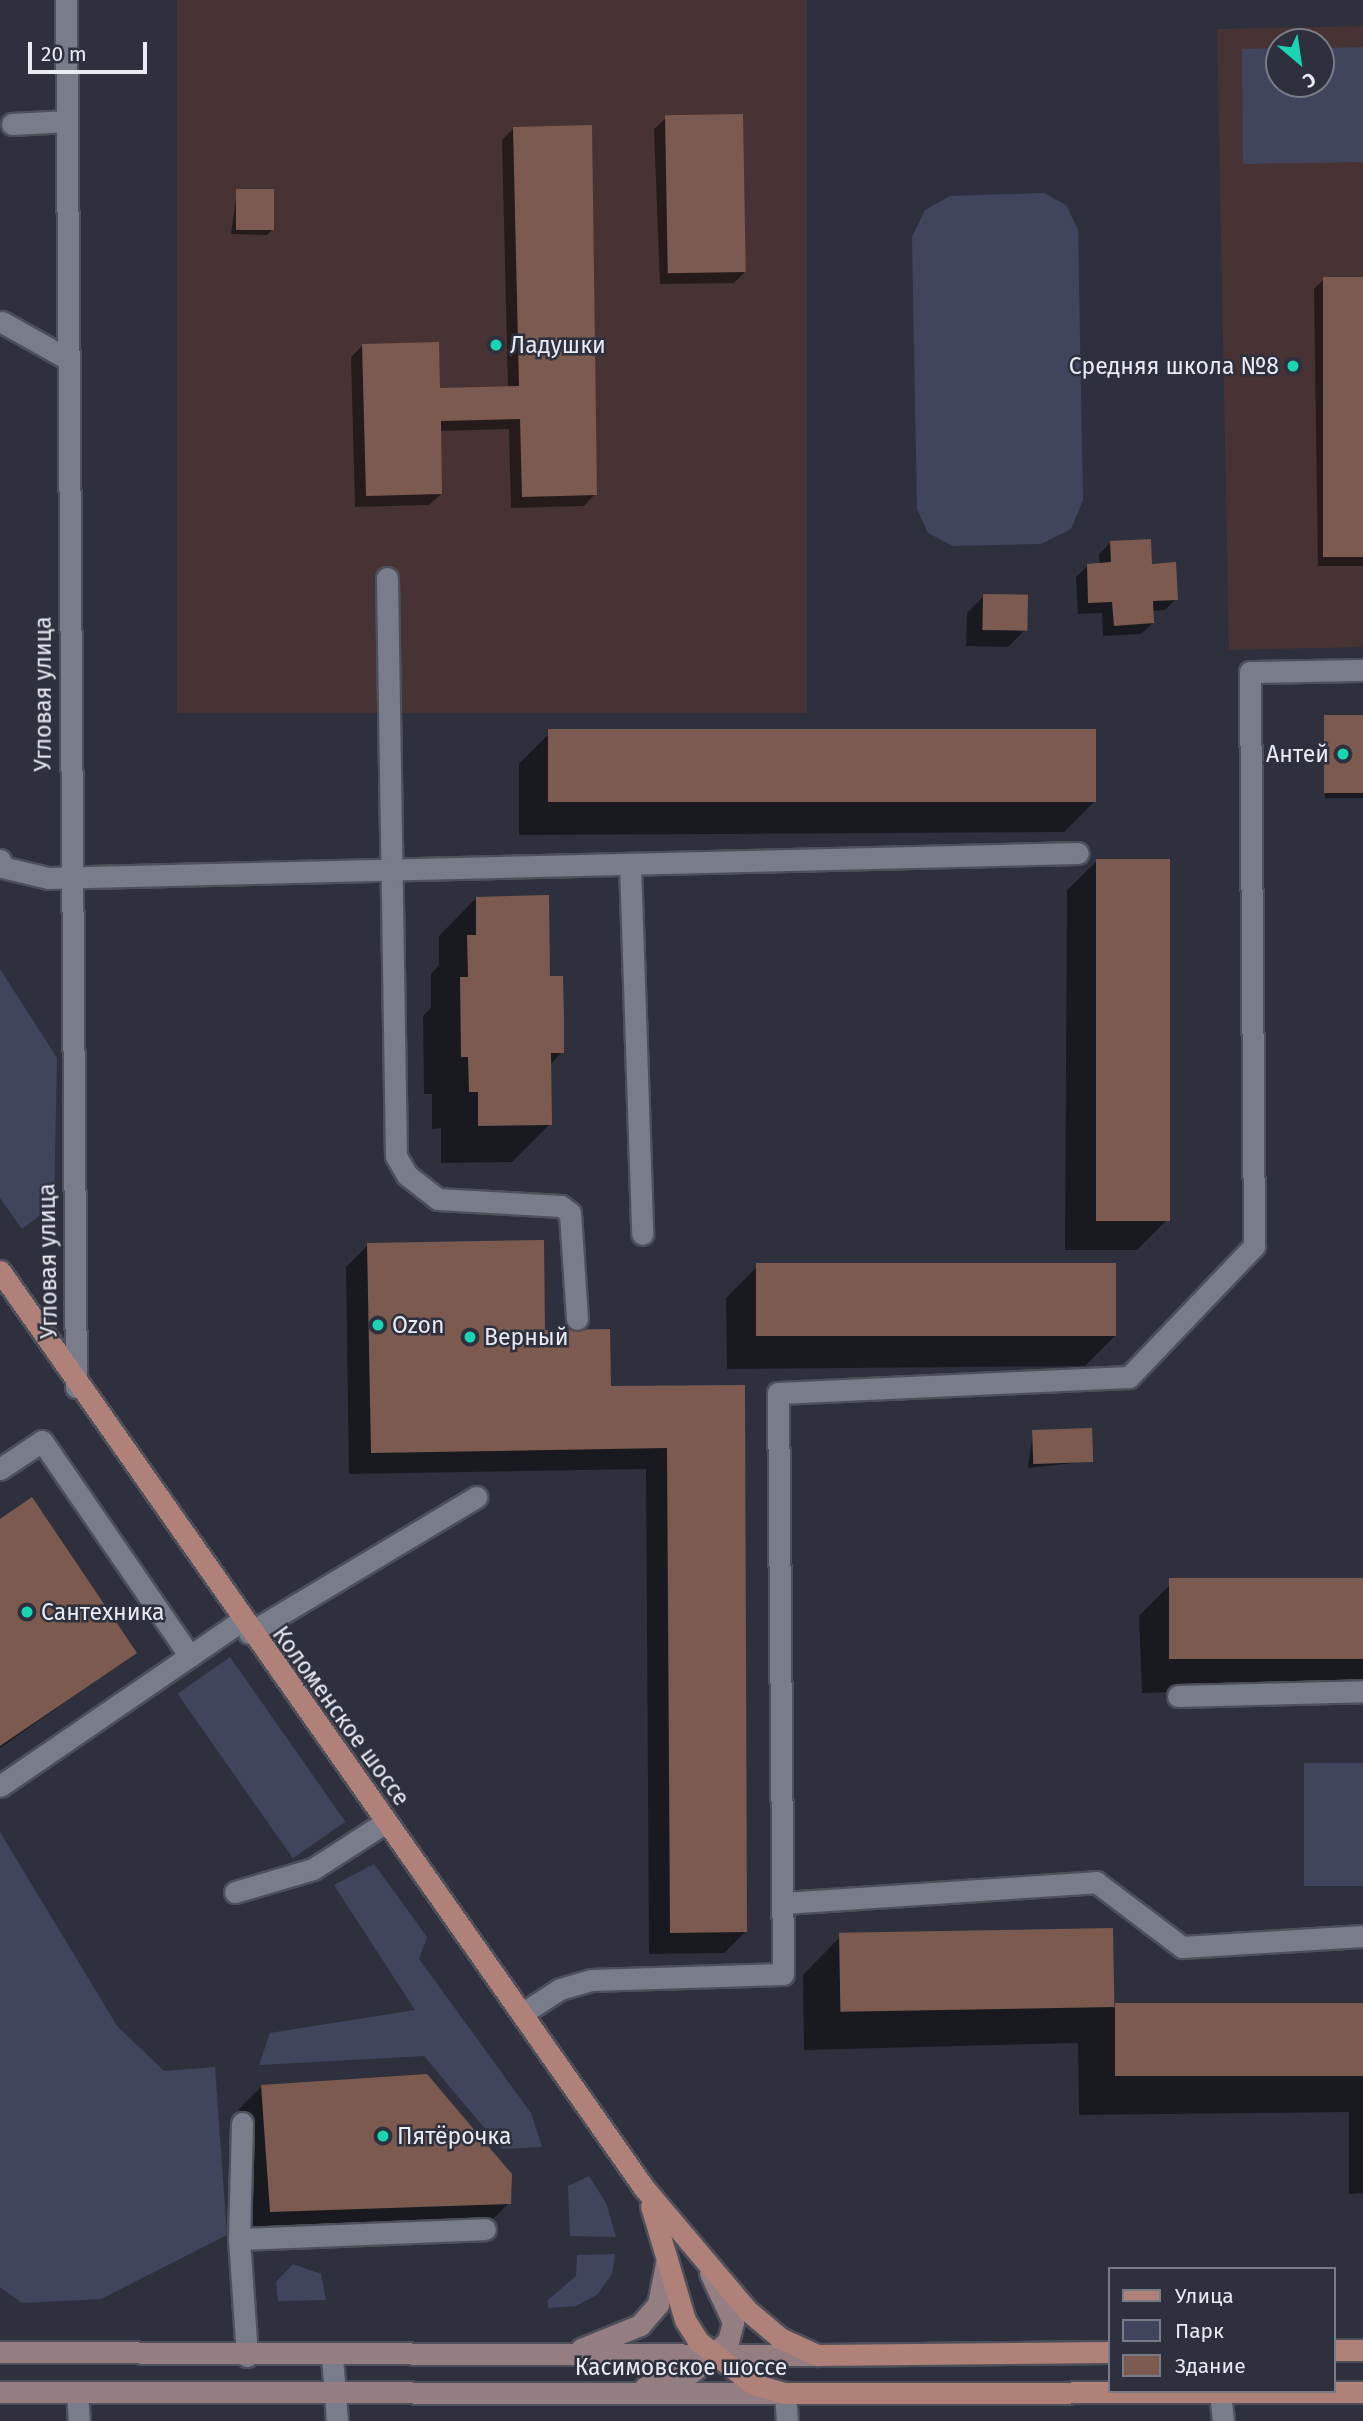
<!DOCTYPE html>
<meta charset="utf-8">
<style>
body{margin:0}
#map{position:relative;width:1363px;height:2421px;overflow:hidden;background:#2e313d;font-family:"Fira Sans",sans-serif}
div>[style]{position:absolute}
.education>*{inset:0;background:#473333;transform-origin:0 0}
.green>*{inset:0;background:#40455d;transform-origin:0 0}
.shadow>*{inset:0;background:#0007;transform-origin:0 0}
.building>*{inset:0;background:#7c5a4f;transform-origin:0 0}
.roads{filter:drop-shadow(2px 0 #4d4f5a) drop-shadow(-2px 0 #4d4f5a) drop-shadow(0 2px #4d4f5a) drop-shadow(0 -2px #4d4f5a)}
.service>*{height:21px;margin:-10.5px;padding:0 10.5px;transform-origin:10.5px;border-radius:10.5px;background:#787c8b}
.minor>*{height:21px;margin:-10.5px;padding:0 10.5px;transform-origin:10.5px;border-radius:10.5px;background:#787c8b}
.secondary>*{height:21px;margin:-10.5px;padding:0 10.5px;transform-origin:10.5px;border-radius:10.5px;background:#947e82}
.primary>*{height:21px;margin:-10.5px;padding:0 10.5px;transform-origin:10.5px;border-radius:10.5px;background:#af8178}
.dots>*{width:19px;height:19px;translate:-50% -50%;box-sizing:border-box;border:4px solid #2e313d;border-radius:50%}
span{translate:-50% -50%;white-space:nowrap;text-align:center;line-height:1.15;-webkit-text-stroke:5px #2e313d;paint-order:stroke}
.poi-label{font-size:23px;color:#e9ebf3}
.left{translate:0 -50%;text-align:left}
.right{translate:-100% -50%;text-align:right}
.street-label{font-size:23px;color:#e9ebf3}
.legend{position:absolute;left:1108px;top:2267px;width:228px;height:126px;box-sizing:border-box;background:#2e313d;border:2px solid #797b86;margin:0;padding:9px 12px;list-style:none;font-size:21px;color:#e9ebf3}
.legend li{display:flex;align-items:center;gap:14px;height:35px}
.legend b{width:35px;border:2px solid #797b86}
.north{position:absolute;left:1265px;top:28px;width:70px;height:70px;box-sizing:border-box;background:#2e313d;border:2px solid #797b86;border-radius:50%;rotate:151deg;font-size:19px;font-weight:700;line-height:28px;text-align:center;color:#e9ebf3}
.north::after{content:'';display:block;margin:auto;width:24px;height:32px;background:#1ad5b2;clip-path:polygon(50% 0,100% 100%,50% 72%,0 100%)}
.scale{position:absolute;left:28px;top:42px;width:119px;height:32px;box-sizing:border-box;border:4px solid #e9ebf3;border-top:0;padding-left:9px;font-size:21px;line-height:24px;white-space:nowrap;color:#e9ebf3;-webkit-text-stroke:5px #2e313d;paint-order:stroke}
</style>
<div id="map">
<div class="education">
<div style="left:177px;top:0;width:630px;height:713px"></div>
<div style="clip-path:polygon(evenodd,1363px 26px,1363px 647px,1229px 650px,1217px 29px,1363px 26px,1279px 42px,1321px 42px,1321px 84px,1279px 84px,1279px 42px)"></div>
</div>
<div class="green">
<div style="clip-path:polygon(1363px 47px,1363px 162px,1243px 164px,1242px 49px,1279px 48px,1279px 84px,1321px 84px,1321px 48px)"></div>
<div style="clip-path:polygon(1044px 193px,1066px 205px,1078px 230px,1083px 500px,1071px 529px,1041px 544px,953px 546px,928px 533px,917px 509px,912px 237px,925px 210px,950px 196px)"></div>
<div style="clip-path:polygon(0 969px,57px 1058px,54px 1205px,22px 1229px,0 1198px)"></div>
<div style="left:230px;top:1657px;width:201px;height:64px;rotate:55deg"></div>
<div style="left:1363px;top:1763px;width:123px;height:59px;rotate:90deg"></div>
<div style="clip-path:polygon(0 1832px,117px 2026px,164px 2071px,215px 2067px,227px 2235px,101px 2299px,22px 2303px,0 2287px)"></div>
<div style="clip-path:polygon(374px 1864px,427px 1937px,419px 1959px,531px 2113px,542px 2147px,502px 2149px,424px 2056px,259px 2065px,270px 2033px,415px 2010px,334px 1885px)"></div>
<div style="clip-path:polygon(589px 2176px,606px 2203px,616px 2237px,570px 2236px,568px 2186px)"></div>
<div style="clip-path:polygon(615px 2254px,612px 2274px,597px 2295px,576px 2306px,548px 2308px,548px 2300px,576px 2276px,577px 2255px)"></div>
<div style="clip-path:polygon(293px 2264px,321px 2274px,326px 2300px,278px 2301px,276px 2282px)"></div>
</div>
<div class="shadow">
<div style="clip-path:polygon(666px 118px,745px 272px,734px 283px,660px 284px,654px 129px)"></div>
<div style="clip-path:polygon(514px 128px,595px 494px,584px 506px,511px 508px,509px 429px,439px 431px,441px 494px,429px 505px,355px 507px,351px 357px,363px 345px,438px 390px,508px 388px,502px 140px)"></div>
<div style="clip-path:polygon(237px 191px,272px 230px,267px 235px,231px 234px)"></div>
<div style="clip-path:polygon(1324px 279px,1363px 279px,1363px 566px,1318px 566px,1314px 289px)"></div>
<div style="clip-path:polygon(1110px 543px,1176px 599px,1165px 610px,1152px 611px,1153px 623px,1141px 634px,1103px 636px,1102px 613px,1078px 614px,1076px 577px,1087px 566px,1100px 565px,1099px 554px)"></div>
<div style="clip-path:polygon(984px 596px,1025px 630px,1008px 647px,966px 646px,967px 613px)"></div>
<div style="left:1325px;top:717px;width:38px;height:81px"></div>
<div style="clip-path:polygon(549px 734px,1094px 802px,1064px 832px,519px 835px,519px 764px)"></div>
<div style="clip-path:polygon(1097px 861px,1167px 1220px,1137px 1250px,1065px 1250px,1067px 890px)"></div>
<div style="clip-path:polygon(476px 898px,548px 977px,562px 1052px,550px 1065px,550px 1124px,512px 1162px,441px 1163px,441px 1128px,432px 1129px,432px 1094px,424px 1094px,423px 1016px,431px 1008px,431px 974px,439px 965px,439px 936px)"></div>
<div style="clip-path:polygon(368px 1245px,544px 1331px,609px 1387px,743px 1387px,746px 1931px,724px 1953px,649px 1954px,646px 1469px,349px 1474px,346px 1267px)"></div>
<div style="clip-path:polygon(756px 1268px,1115px 1336px,1085px 1366px,727px 1369px,726px 1298px)"></div>
<div style="clip-path:polygon(1033px 1431px,1091px 1461px,1028px 1468px)"></div>
<div style="clip-path:polygon(0 1521px,135px 1653px,0 1748px)"></div>
<div style="clip-path:polygon(1363px 1580px,1363px 1686px,1142px 1693px,1139px 1616px,1169px 1586px)"></div>
<div style="clip-path:polygon(1111px 1930px,1113px 2008px,1363px 2005px,1363px 2193px,1349px 2194px,1349px 2112px,1079px 2115px,1078px 2043px,804px 2050px,803px 1975px,840px 1937px)"></div>
<div style="clip-path:polygon(261px 2087px,509px 2203px,487px 2225px,249px 2233px,239px 2109px)"></div>
</div>
<div class="building">
<div style="left:743px;top:114px;width:158px;height:78px;rotate:89deg"></div>
<div style="clip-path:polygon(592px 125px,597px 495px,522px 497px,520px 419px,441px 421px,442px 494px,366px 496px,362px 344px,439px 342px,440px 388px,519px 386px,513px 127px)"></div>
<div style="left:236px;top:189px;width:38px;height:41px"></div>
<div style="left:1363px;top:277px;width:280px;height:40px;rotate:90deg"></div>
<div style="clip-path:polygon(1151px 539px,1152px 564px,1176px 562px,1178px 600px,1153px 601px,1154px 623px,1114px 626px,1112px 602px,1088px 603px,1087px 564px,1111px 562px,1110px 541px)"></div>
<div style="left:983px;top:594px;width:45px;height:36px;rotate:1deg"></div>
<div style="left:1324px;top:715px;width:39px;height:78px"></div>
<div style="left:1096px;top:729px;width:73px;height:548px;rotate:90deg"></div>
<div style="left:1096px;top:859px;width:74px;height:362px"></div>
<div style="clip-path:polygon(549px 895px,550px 976px,563px 976px,564px 1018px,564px 1053px,551px 1053px,552px 1125px,478px 1126px,478px 1092px,469px 1092px,468px 1057px,461px 1057px,460px 977px,468px 977px,467px 935px,476px 935px,476px 897px)"></div>
<div style="clip-path:polygon(544px 1240px,545px 1330px,610px 1329px,611px 1386px,745px 1385px,747px 1932px,670px 1933px,667px 1448px,371px 1453px,367px 1243px)"></div>
<div style="left:1116px;top:1263px;width:73px;height:360px;rotate:90deg"></div>
<div style="left:1092px;top:1428px;width:34px;height:60px;rotate:88deg"></div>
<div style="clip-path:polygon(32px 1497px,137px 1653px,0 1746px,0 1519px)"></div>
<div style="left:1363px;top:1578px;width:81px;height:194px;rotate:90deg"></div>
<div style="left:1113px;top:1928px;width:79px;height:274px;rotate:89deg"></div>
<div style="left:1363px;top:2003px;width:73px;height:248px;rotate:90deg"></div>
<div style="clip-path:polygon(427px 2074px,512px 2174px,511px 2204px,270px 2212px,261px 2085px)"></div>
</div>
<div class="roads">
<div class="service">
<div style="left:12px;top:124px;width:55px;rotate:-3.1deg"></div>
<div style="left:2px;top:322px;width:76px;rotate:29.3deg"></div>
<div style="left:387px;top:578px;width:578px;rotate:89.11deg"></div>
<div style="left:396px;top:1156px;width:22px;rotate:60deg"></div>
<div style="left:407px;top:1175px;width:39px;rotate:38deg"></div>
<div style="left:438px;top:1199px;width:123px;rotate:3.3deg"></div>
<div style="left:561px;top:1206px;width:11px;rotate:38deg"></div>
<div style="left:570px;top:1213px;width:106px;rotate:86.2deg"></div>
<div style="left:0;top:860px;width:7px;rotate:74deg"></div>
<div style="left:2px;top:867px;width:47px;rotate:13.4deg"></div>
<div style="left:48px;top:878px;width:1030px;rotate:-1.39deg"></div>
<div style="left:630px;top:864px;width:370px;rotate:88.1deg"></div>
<div style="left:0;top:1469px;width:50px;rotate:-33.7deg"></div>
<div style="left:42px;top:1441px;width:261px;rotate:55.5deg"></div>
<div style="left:249px;top:1633px;width:265px;rotate:-30.9deg"></div>
<div style="left:1178px;top:1696px;width:185px;rotate:-1.5deg"></div>
<div style="left:0;top:1786px;width:292px;rotate:-34.4deg"></div>
<div style="left:235px;top:1892px;width:81px;rotate:-16.4deg"></div>
<div style="left:313px;top:1869px;width:87px;rotate:-32.8deg"></div>
<div style="left:783px;top:1903px;width:314px;rotate:-3.8deg"></div>
<div style="left:1096px;top:1882px;width:108px;rotate:37.1deg"></div>
<div style="left:1182px;top:1947px;width:181px;rotate:-3.5deg"></div>
<div style="left:523px;top:2013px;width:44px;rotate:-33deg"></div>
<div style="left:560px;top:1989px;width:32px;rotate:-16deg"></div>
<div style="left:591px;top:1980px;width:192px;rotate:-1.8deg"></div>
<div style="left:783px;top:1974px;width:581px;rotate:-90.49deg"></div>
<div style="left:778px;top:1393px;width:351px;rotate:-2.6deg"></div>
<div style="left:1129px;top:1377px;width:181px;rotate:-46.3deg"></div>
<div style="left:1254px;top:1246px;width:574px;rotate:-90.4deg"></div>
<div style="left:1250px;top:672px;width:113px;rotate:-1deg"></div>
<div style="left:239px;top:2239px;width:116px;rotate:-88.5deg"></div>
<div style="left:247px;top:2356px;width:117px;rotate:-93.9deg"></div>
<div style="left:239px;top:2239px;width:246px;rotate:-2.3deg"></div>
<div style="left:1220px;top:2392px;width:29px;rotate:84deg"></div>
<div style="left:77px;top:2393px;width:28px;rotate:86deg"></div>
<div style="left:785px;top:2393px;width:28px;rotate:86deg"></div>
</div>
<div class="minor">
<div style="left:66px;top:0;width:1387px;rotate:89.59deg"></div>
<div style="left:332px;top:2357px;width:64px;rotate:85.5deg"></div>
</div>
<div class="secondary">
<div style="left:581px;top:2349px;width:64px;rotate:-22.1deg"></div>
<div style="left:640px;top:2325px;width:28px;rotate:-49deg"></div>
<div style="left:658px;top:2304px;width:46px;rotate:-78.7deg"></div>
<div style="left:0;top:2352px;width:817px;rotate:0.21deg"></div>
<div style="left:645px;top:2387px;width:49px;rotate:-17.7deg"></div>
<div style="left:692px;top:2372px;width:48px;rotate:-40.7deg"></div>
<div style="left:728px;top:2341px;width:20px;rotate:-75deg"></div>
<div style="left:733px;top:2322px;width:54px;rotate:-115.1deg"></div>
<div style="left:0;top:2392px;width:775px;rotate:0.07deg"></div>
</div>
<div class="primary">
<div style="left:0;top:1271px;width:1121px;rotate:54.92deg"></div>
<div style="left:644px;top:2188px;width:160px;rotate:49.8deg"></div>
<div style="left:747px;top:2310px;width:43px;rotate:40.3deg"></div>
<div style="left:780px;top:2338px;width:41px;rotate:24.7deg"></div>
<div style="left:817px;top:2355px;width:292px;rotate:-0.6deg"></div>
<div style="left:651px;top:2206px;width:119px;rotate:73.4deg"></div>
<div style="left:685px;top:2320px;width:26px;rotate:58deg"></div>
<div style="left:699px;top:2342px;width:68px;rotate:37.9deg"></div>
<div style="left:753px;top:2384px;width:33px;rotate:16deg"></div>
<div style="left:785px;top:2393px;width:578px;rotate:-0.1deg"></div>
<div style="left:1333px;top:2350px;width:30px"></div>
</div>
</div>
<div class="dots">
<div style="left:496px;top:345px;background:#1ad5b2"></div>
<div style="left:1293px;top:366px;background:#1ad5b2"></div>
<div style="left:1343px;top:754px;background:#1ad5b2"></div>
<div style="left:378px;top:1325px;background:#1ad5b2"></div>
<div style="left:470px;top:1337px;background:#1ad5b2"></div>
<div style="left:27px;top:1612px;background:#1ad5b2"></div>
<div style="left:383px;top:2136px;background:#1ad5b2"></div>
</div>
<div class="poi-label">
<span class="left" style="left:510px;top:345px">Ладушки</span>
<span class="right" style="left:1279px;top:366px">Средняя школа №8</span>
<span class="right" style="left:1329px;top:754px">Антей</span>
<span class="left" style="left:392px;top:1325px">Ozon</span>
<span class="left" style="left:484px;top:1337px">Верный</span>
<span class="left" style="left:41px;top:1612px">Сантехника</span>
<span class="left" style="left:397px;top:2136px">Пятёрочка</span>
</div>
<div class="street-label">
<span style="left:43px;top:694px;rotate:-90deg">Угловая улица</span>
<span style="left:48px;top:1261px;rotate:-91deg">Угловая улица</span>
<span style="left:341px;top:1716px;rotate:54deg">Коломенское шоссе</span>
<span style="left:681px;top:2367px">Касимовское шоссе</span>
</div>
<ul class="legend">
<li><b style="height:9px;background:#af8178"></b>Улица</li>
<li><b style="height:19px;background:#40455d"></b>Парк</li>
<li><b style="height:19px;background:#7c5a4f"></b>Здание</li>
</ul>
<div class="north">С</div>
<div class="scale">20 m</div>
</div>
